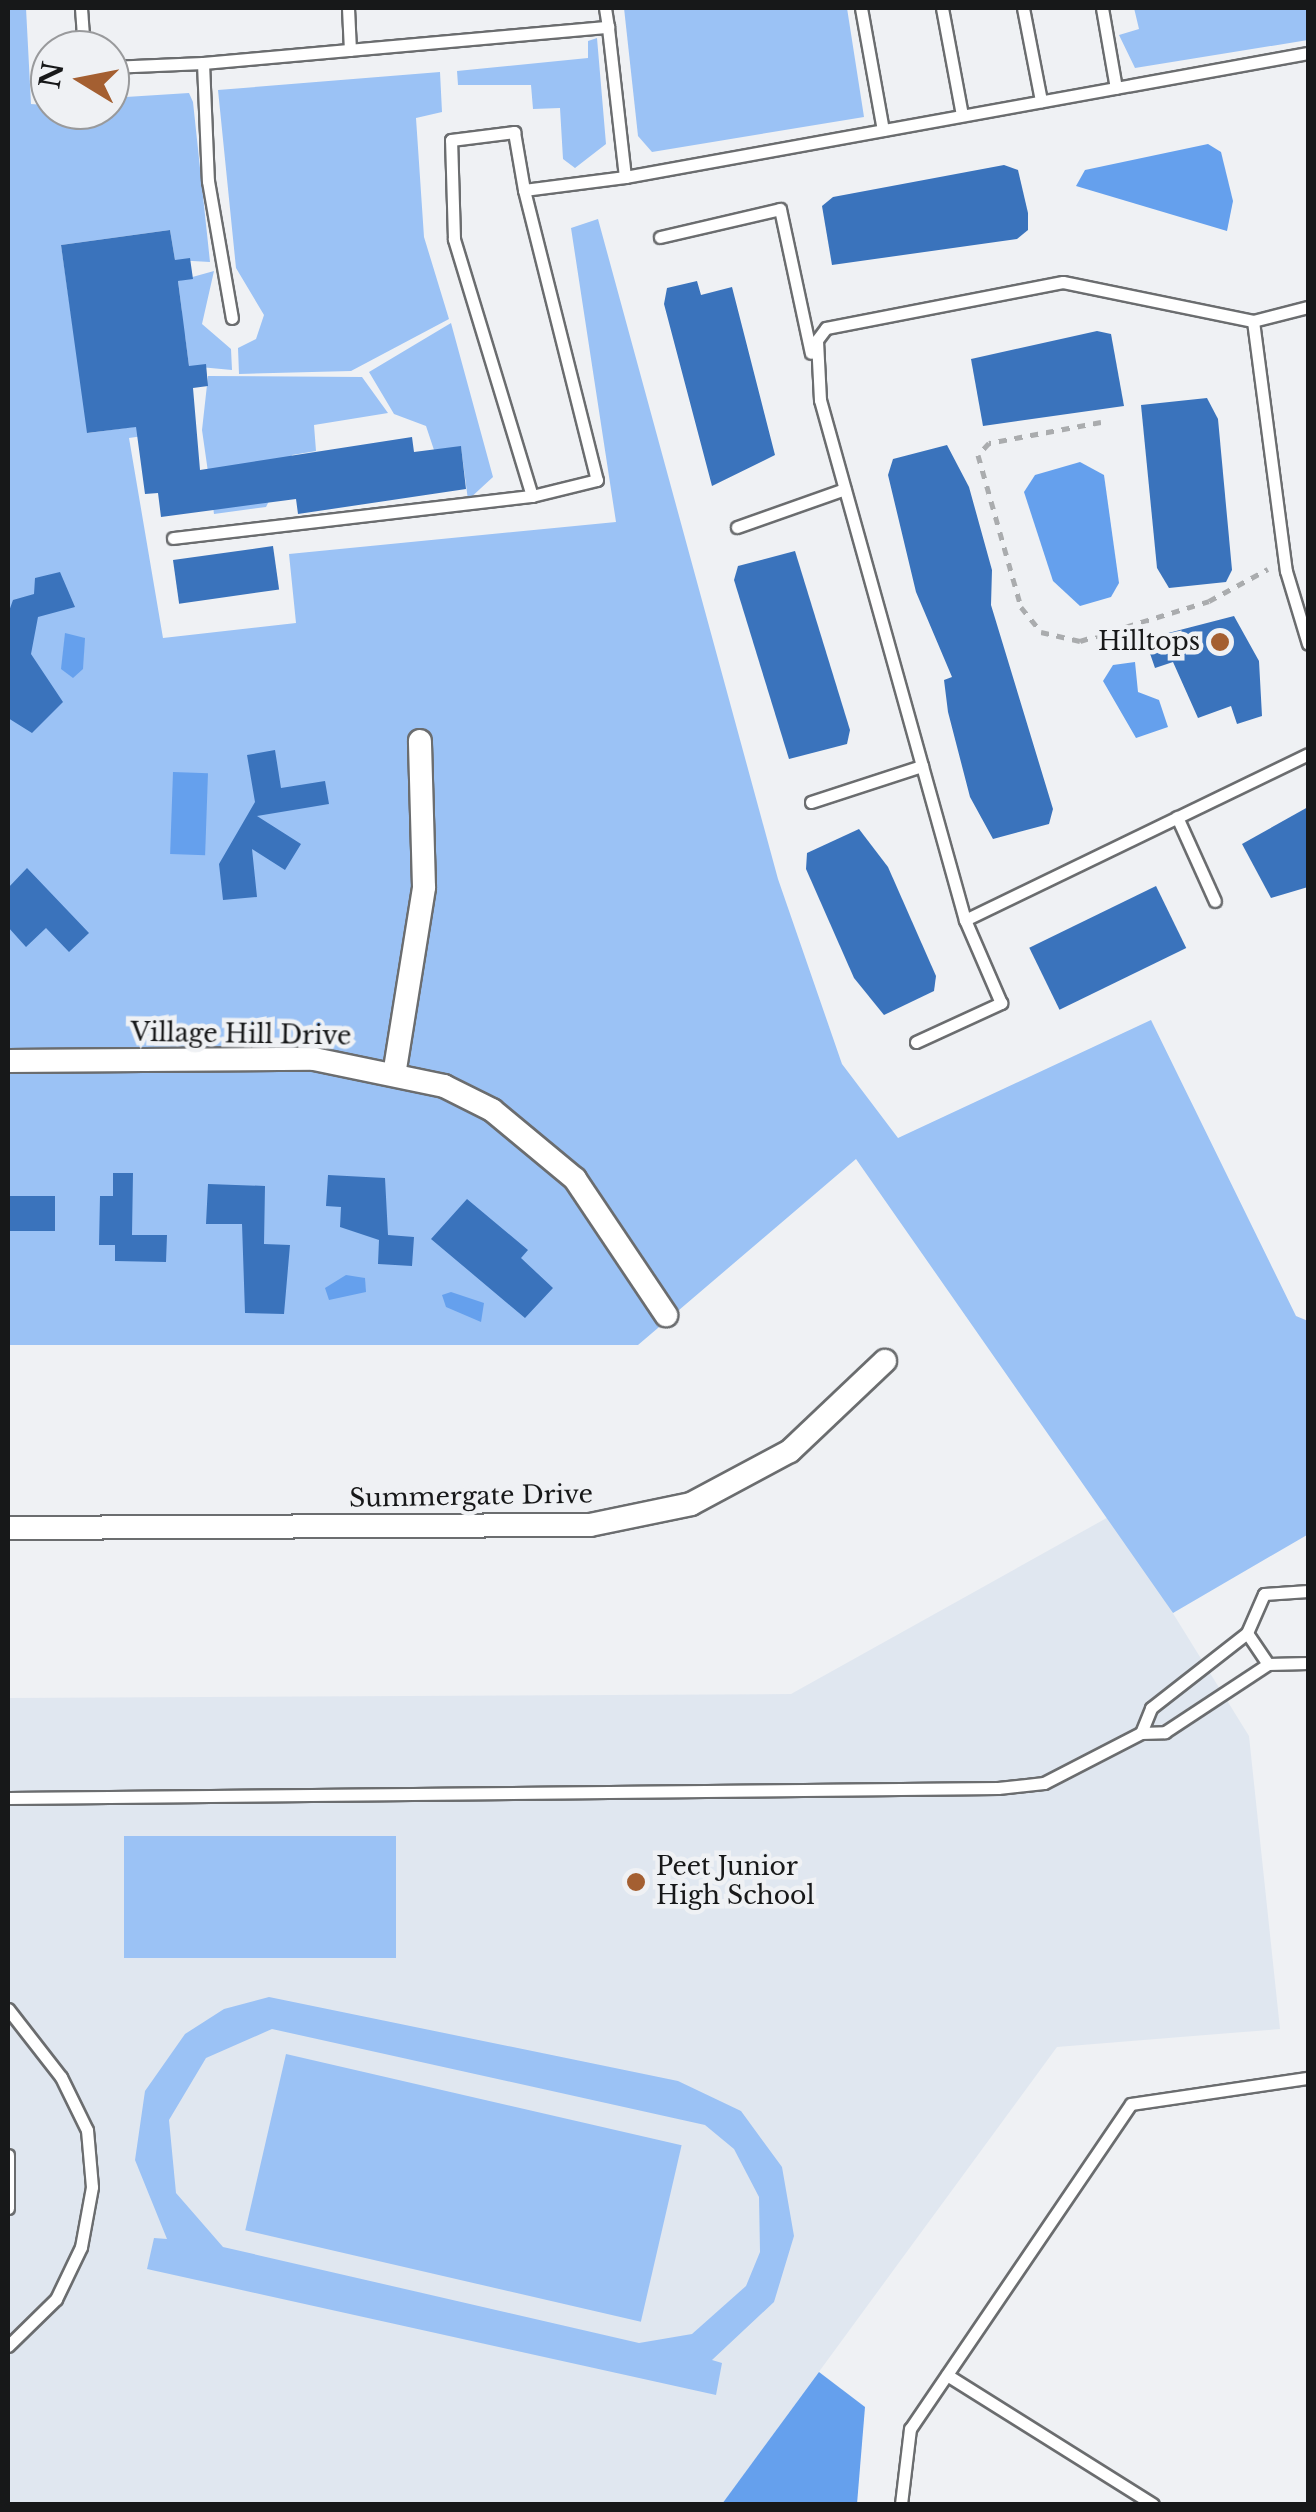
<!DOCTYPE html>
<style>
body{margin:0}
#map{position:relative;width:1316px;height:2512px;overflow:hidden;background:#eff1f4;font-family:"Libre Baskerville",serif}
div>[style]{position:absolute}
.built>*{inset:0;background:#e0e7f0}
.green>*{inset:0;background:#9bc2f5;transform-origin:0 0}
.water>*{inset:0;background:#65a0ed;transform-origin:0 0}
.building>*{inset:0;background:#3a73bc;transform-origin:0 0}
.path>*{height:5px;margin-top:-2.5px;transform-origin:0;background:repeating-linear-gradient(90deg,#aaacae 0 8px,transparent 0 16px)}
.roads{filter:drop-shadow(2px 0 #6b6d6f) drop-shadow(-2px 0 #6b6d6f) drop-shadow(0 2px #6b6d6f) drop-shadow(0 -2px #6b6d6f)}
.service>*{height:11px;margin:-5.5px;padding:0 5.5px;transform-origin:5.5px;border-radius:5.5px;background:#fff}
.minor>*{height:22px;margin:-11px;padding:0 11px;transform-origin:11px;border-radius:11px;background:#fff}
.dots>*{width:28px;height:28px;translate:-50% -50%;box-sizing:border-box;border:5px solid #eff1f4;border-radius:50%}
span{translate:-50% -50%;white-space:nowrap;text-align:center;line-height:1.15;-webkit-text-stroke:9px #eff1f4;paint-order:stroke}
.poi-label{font-size:25px;color:#171819}
.right{translate:-100% -50%;text-align:right}
.left{translate:0 -50%;text-align:left}
.street-label{font-size:25px;color:#171819}
.frame{position:absolute;inset:0;border:10px solid #171819;pointer-events:none}
.north{position:absolute;left:30px;top:30px;width:100px;height:100px;box-sizing:border-box;background:#eff1f4;border:2px solid #999a9c;border-radius:50%;rotate:280deg;font-size:28px;font-weight:700;line-height:40px;text-align:center;color:#171819}
.north::after{content:'';display:block;margin:auto;width:35px;height:45px;background:#a45f31;clip-path:polygon(50% 0,100% 100%,50% 72%,0 100%)}
</style>
<div id="map">
<div class="built">
<div style="clip-path:polygon(1112px 1515px,1249px 1736px,1280px 2029px,1057px 2047px,722px 2504px,8px 2504px,8px 1698px,791px 1694px)"></div>
</div>
<div class="green">
<div style="clip-path:polygon(8px 8px,26px 8px,31px 104px,110px 110px,110px 98px,189px 93px,193px 102px,210px 262px,175px 260px,170px 230px,61px 245px,73px 327px,182px 312px,178px 281px,214px 271px,202px 324px,231px 349px,232px 370px,189px 366px,185px 336px,77px 351px,88px 433px,163px 423px,164px 433px,129px 438px,163px 638px,296px 623px,289px 554px,616px 522px,571px 228px,598px 219px,778px 879px,842px 1064px,898px 1138px,1151px 1020px,1296px 1316px,1308px 1321px,1307px 1535px,1173px 1613px,856px 1159px,638px 1345px,8px 1345px)"></div>
<div style="clip-path:polygon(624px 8px,847px 8px,864px 117px,652px 152px,638px 136px)"></div>
<div style="clip-path:polygon(1134px 8px,1308px 8px,1308px 40px,1135px 68px,1119px 35px,1139px 29px)"></div>
<div style="clip-path:polygon(597px 38px,606px 144px,575px 168px,563px 159px,560px 108px,533px 109px,531px 85px,458px 85px,457px 71px,588px 58px,588px 41px)"></div>
<div style="clip-path:polygon(440px 72px,442px 112px,416px 118px,424px 237px,449px 319px,351px 371px,239px 374px,238px 348px,256px 339px,264px 315px,236px 268px,218px 90px)"></div>
<div style="clip-path:polygon(451px 323px,493px 477px,468px 500px,461px 447px,434px 450px,426px 426px,394px 414px,369px 372px)"></div>
<div style="clip-path:polygon(208px 376px,362px 377px,388px 413px,314px 425px,316px 451px,292px 455px,266px 507px,214px 514px,202px 430px)"></div>
<div style="left:396px;top:1836px;width:122px;height:272px;rotate:90deg"></div>
<div style="clip-path:polygon(evenodd,269px 1997px,678px 2081px,741px 2111px,782px 2167px,794px 2236px,774px 2302px,712px 2360px,722px 2363px,716px 2395px,147px 2269px,154px 2238px,167px 2239px,135px 2160px,145px 2091px,185px 2034px,224px 2009px,269px 1997px,272px 2029px,705px 2125px,734px 2149px,759px 2197px,760px 2252px,746px 2286px,692px 2334px,639px 2343px,223px 2247px,176px 2193px,169px 2120px,206px 2058px,272px 2029px)"></div>
<div style="left:286px;top:2054px;width:406px;height:181px;rotate:13deg"></div>
</div>
<div class="water">
<div style="clip-path:polygon(1208px 144px,1221px 152px,1233px 201px,1227px 231px,1076px 186px,1085px 170px)"></div>
<div style="clip-path:polygon(1080px 462px,1104px 475px,1119px 583px,1111px 597px,1080px 606px,1053px 581px,1024px 492px,1035px 475px)"></div>
<div style="clip-path:polygon(65px 633px,85px 638px,83px 669px,73px 678px,61px 669px)"></div>
<div style="clip-path:polygon(1135px 662px,1138px 692px,1159px 700px,1168px 727px,1136px 738px,1103px 681px,1113px 665px)"></div>
<div style="left:173px;top:772px;width:35px;height:82px;rotate:2deg"></div>
<div style="clip-path:polygon(346px 1275px,365px 1278px,366px 1292px,329px 1300px,325px 1288px)"></div>
<div style="clip-path:polygon(451px 1292px,484px 1303px,481px 1322px,446px 1307px,442px 1295px)"></div>
<div style="clip-path:polygon(819px 2372px,865px 2407px,857px 2504px,722px 2504px)"></div>
</div>
<div class="building">
<div style="clip-path:polygon(1004px 165px,1018px 170px,1028px 213px,1028px 230px,1017px 239px,832px 265px,822px 206px,833px 197px)"></div>
<div style="clip-path:polygon(170px 230px,175px 260px,190px 258px,193px 279px,178px 281px,189px 366px,206px 364px,208px 386px,193px 388px,200px 470px,412px 437px,414px 452px,461px 446px,466px 489px,298px 514px,296px 499px,161px 517px,158px 493px,145px 494px,136px 427px,87px 433px,61px 245px)"></div>
<div style="clip-path:polygon(697px 281px,701px 295px,732px 287px,775px 455px,712px 486px,664px 304px,667px 288px)"></div>
<div style="clip-path:polygon(1097px 331px,1111px 334px,1124px 406px,983px 426px,971px 359px)"></div>
<div style="clip-path:polygon(1207px 398px,1218px 419px,1232px 570px,1226px 582px,1169px 588px,1157px 568px,1141px 405px)"></div>
<div style="clip-path:polygon(947px 445px,969px 487px,992px 570px,991px 605px,1053px 809px,1049px 824px,993px 839px,970px 797px,948px 712px,944px 680px,952px 677px,916px 592px,888px 475px,893px 459px)"></div>
<div style="left:273px;top:546px;width:44px;height:101px;rotate:82deg"></div>
<div style="clip-path:polygon(795px 551px,850px 730px,847px 744px,789px 759px,734px 580px,738px 566px)"></div>
<div style="clip-path:polygon(60px 572px,75px 607px,38px 617px,31px 654px,63px 702px,32px 733px,8px 718px,8px 614px,13px 600px,34px 594px,35px 578px)"></div>
<div style="clip-path:polygon(1234px 616px,1259px 661px,1262px 716px,1237px 724px,1231px 706px,1198px 718px,1173px 662px,1155px 668px,1145px 639px)"></div>
<div style="clip-path:polygon(275px 750px,281px 788px,325px 781px,329px 804px,257px 816px,301px 844px,285px 870px,252px 849px,257px 897px,223px 900px,219px 864px,255px 802px,247px 755px)"></div>
<div style="clip-path:polygon(1308px 807px,1308px 887px,1271px 898px,1242px 844px)"></div>
<div style="clip-path:polygon(859px 829px,888px 867px,936px 976px,934px 991px,884px 1015px,854px 978px,806px 869px,807px 853px)"></div>
<div style="clip-path:polygon(27px 868px,89px 933px,69px 952px,46px 928px,26px 947px,8px 927px,8px 888px)"></div>
<div style="left:1156px;top:886px;width:69px;height:141px;rotate:64deg"></div>
<div style="clip-path:polygon(113px 1173px,133px 1173px,132px 1235px,167px 1235px,166px 1262px,115px 1261px,115px 1245px,99px 1245px,100px 1196px,113px 1196px)"></div>
<div style="clip-path:polygon(328px 1175px,385px 1178px,388px 1235px,414px 1237px,412px 1266px,378px 1264px,379px 1240px,340px 1227px,341px 1207px,326px 1206px)"></div>
<div style="clip-path:polygon(208px 1184px,265px 1186px,264px 1244px,290px 1245px,284px 1314px,245px 1313px,242px 1224px,206px 1224px)"></div>
<div style="left:8px;top:1196px;width:47px;height:35px"></div>
<div style="clip-path:polygon(467px 1199px,528px 1250px,521px 1258px,553px 1288px,525px 1318px,431px 1239px)"></div>
</div>
<div class="path">
<div style="left:1101px;top:422px;width:114px;rotate:169.4deg"></div>
<div style="left:989px;top:443px;width:16px;rotate:133deg"></div>
<div style="left:978px;top:455px;width:158px;rotate:74.2deg"></div>
<div style="left:1021px;top:607px;width:32px;rotate:51deg"></div>
<div style="left:1041px;top:632px;width:40px;rotate:13deg"></div>
<div style="left:1080px;top:641px;width:135px;rotate:-17.2deg"></div>
<div style="left:1209px;top:601px;width:67px;rotate:-28.5deg"></div>
</div>
<div class="roads">
<div class="service">
<div style="left:81px;top:8px;width:42px;rotate:85.9deg"></div>
<div style="left:348px;top:8px;width:42px;rotate:87.3deg"></div>
<div style="left:861px;top:8px;width:124px;rotate:79.8deg"></div>
<div style="left:942px;top:8px;width:109px;rotate:79.4deg"></div>
<div style="left:1023px;top:8px;width:95px;rotate:79deg"></div>
<div style="left:1102px;top:8px;width:81px;rotate:80.1deg"></div>
<div style="left:203px;top:63px;width:407px;rotate:-5.1deg"></div>
<div style="left:608px;top:27px;width:19px;rotate:-99deg"></div>
<div style="left:110px;top:67px;width:93px;rotate:-2.5deg"></div>
<div style="left:203px;top:63px;width:118px;rotate:87.6deg"></div>
<div style="left:208px;top:181px;width:139px;rotate:80.1deg"></div>
<div style="left:625px;top:177px;width:694px;rotate:-10.29deg"></div>
<div style="left:524px;top:190px;width:299px;rotate:75.9deg"></div>
<div style="left:597px;top:480px;width:67px;rotate:166.2deg"></div>
<div style="left:532px;top:496px;width:269px;rotate:-106.9deg"></div>
<div style="left:454px;top:239px;width:99px;rotate:-91.7deg"></div>
<div style="left:451px;top:140px;width:64px;rotate:-7.2deg"></div>
<div style="left:514px;top:132px;width:59px;rotate:80.2deg"></div>
<div style="left:524px;top:190px;width:102px;rotate:-7.3deg"></div>
<div style="left:625px;top:177px;width:151px;rotate:-96.5deg"></div>
<div style="left:660px;top:237px;width:123px;rotate:-13.1deg"></div>
<div style="left:780px;top:209px;width:147px;rotate:77.9deg"></div>
<div style="left:1253px;top:321px;width:252px;rotate:82.5deg"></div>
<div style="left:1286px;top:571px;width:76px;rotate:73.2deg"></div>
<div style="left:737px;top:527px;width:114px;rotate:-19.4deg"></div>
<div style="left:173px;top:538px;width:361px;rotate:-6.7deg"></div>
<div style="left:811px;top:802px;width:117px;rotate:-18deg"></div>
<div style="left:1177px;top:817px;width:92px;rotate:65.7deg"></div>
<div style="left:965px;top:920px;width:540px;rotate:-105.58deg"></div>
<div style="left:820px;top:400px;width:60px;rotate:-92.9deg"></div>
<div style="left:817px;top:340px;width:15px;rotate:-53deg"></div>
<div style="left:826px;top:328px;width:241px;rotate:-11deg"></div>
<div style="left:1063px;top:282px;width:194px;rotate:11.6deg"></div>
<div style="left:1253px;top:321px;width:57px;rotate:-14.3deg"></div>
<div style="left:916px;top:1042px;width:94px;rotate:-24.6deg"></div>
<div style="left:1001px;top:1003px;width:90px;rotate:-113.4deg"></div>
<div style="left:965px;top:920px;width:381px;rotate:-25.8deg"></div>
<div style="left:1308px;top:1591px;width:44px;rotate:176.1deg"></div>
<div style="left:1264px;top:1594px;width:43px;rotate:113.6deg"></div>
<div style="left:1247px;top:1633px;width:37px;rotate:56deg"></div>
<div style="left:1268px;top:1664px;width:40px;rotate:-1.4deg"></div>
<div style="left:1141px;top:1733px;width:27px;rotate:-68deg"></div>
<div style="left:1151px;top:1708px;width:122px;rotate:-38deg"></div>
<div style="left:8px;top:1798px;width:990px;rotate:-0.58deg"></div>
<div style="left:998px;top:1788px;width:46px;rotate:-6.2deg"></div>
<div style="left:1044px;top:1783px;width:109px;rotate:-27.3deg"></div>
<div style="left:1141px;top:1733px;width:24px;rotate:-2deg"></div>
<div style="left:1165px;top:1732px;width:123px;rotate:-33.4deg"></div>
<div style="left:8px;top:2009px;width:86px;rotate:52.1deg"></div>
<div style="left:61px;top:2077px;width:59px;rotate:63.9deg"></div>
<div style="left:87px;top:2130px;width:57px;rotate:85deg"></div>
<div style="left:92px;top:2187px;width:61px;rotate:100.4deg"></div>
<div style="left:81px;top:2247px;width:58px;rotate:115.7deg"></div>
<div style="left:56px;top:2299px;width:67px;rotate:135.6deg"></div>
<div style="left:8px;top:2155px;width:53px;rotate:90deg"></div>
<div style="left:947px;top:2375px;width:243px;rotate:32.1deg"></div>
<div style="left:901px;top:2504px;width:76px;rotate:-83.2deg"></div>
<div style="left:910px;top:2429px;width:393px;rotate:-55.8deg"></div>
<div style="left:1131px;top:2104px;width:179px;rotate:-8.4deg"></div>
</div>
<div class="minor">
<div style="left:8px;top:1061px;width:306px;rotate:-0.4deg"></div>
<div style="left:314px;top:1059px;width:133px;rotate:11.7deg"></div>
<div style="left:444px;top:1086px;width:54px;rotate:26.6deg"></div>
<div style="left:492px;top:1110px;width:108px;rotate:39.7deg"></div>
<div style="left:575px;top:1179px;width:164px;rotate:56.2deg"></div>
<div style="left:395px;top:1069px;width:184px;rotate:-80.9deg"></div>
<div style="left:424px;top:887px;width:146px;rotate:-91.6deg"></div>
<div style="left:8px;top:1528px;width:582px;rotate:-0.3deg"></div>
<div style="left:590px;top:1525px;width:103px;rotate:-11.7deg"></div>
<div style="left:691px;top:1504px;width:112px;rotate:-28.2deg"></div>
<div style="left:790px;top:1451px;width:131px;rotate:-43.5deg"></div>
</div>
</div>
<div class="dots">
<div style="left:1220px;top:642px;background:#a45f31"></div>
<div style="left:636px;top:1882px;background:#a45f31"></div>
</div>
<div class="poi-label">
<span class="right" style="left:1200px;top:642px">Hilltops</span>
<span class="left" style="left:656px;top:1882px">Peet Junior<br>High School</span>
</div>
<div class="street-label">
<span style="left:241px;top:1035px;rotate:1deg">Village Hill Drive</span>
<span style="left:471px;top:1497px;rotate:-1deg">Summergate Drive</span>
</div>
<div class="frame"></div>
<div class="north">N</div>
</div>
